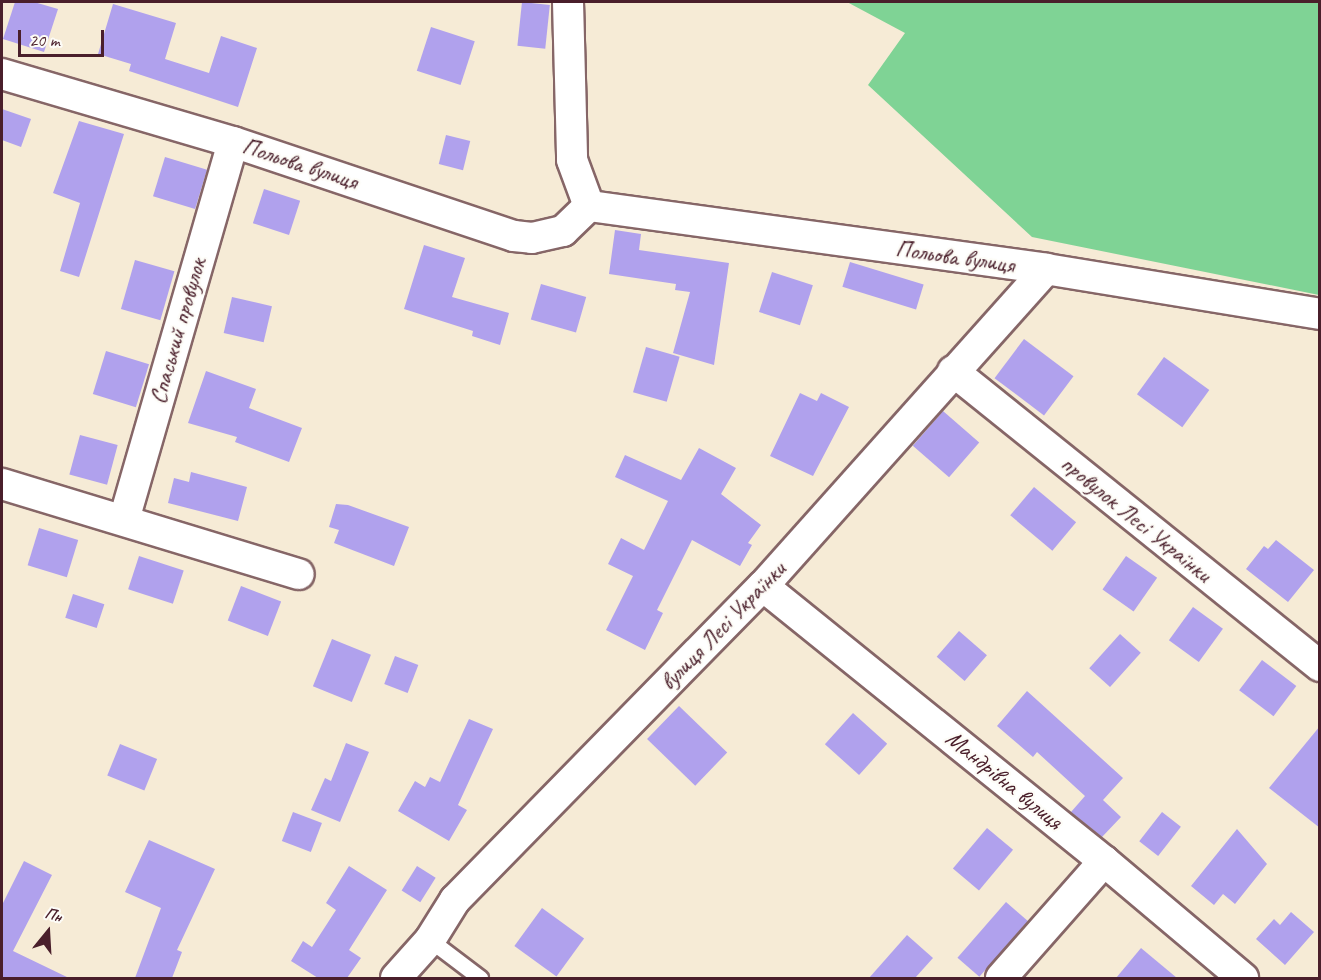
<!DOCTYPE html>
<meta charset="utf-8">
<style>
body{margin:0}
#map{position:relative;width:1321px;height:980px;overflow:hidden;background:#f6ebd6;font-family:Caveat,sans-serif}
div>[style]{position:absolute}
.green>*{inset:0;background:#7fd395}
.building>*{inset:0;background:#b0a1ed;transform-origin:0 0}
.roads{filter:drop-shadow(2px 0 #866667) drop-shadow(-2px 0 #866667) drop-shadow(0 2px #866667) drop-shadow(0 -2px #866667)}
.service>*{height:15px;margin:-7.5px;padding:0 7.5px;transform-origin:7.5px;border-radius:7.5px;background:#fff}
.minor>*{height:30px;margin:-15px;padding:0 15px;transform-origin:15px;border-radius:15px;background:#fff}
span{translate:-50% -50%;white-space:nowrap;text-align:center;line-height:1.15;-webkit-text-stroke:4.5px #fdfcf7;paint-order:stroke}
.street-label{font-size:24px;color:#4a1f2b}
.frame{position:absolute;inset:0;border:3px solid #4a1f2b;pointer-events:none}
.north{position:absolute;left:18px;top:902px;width:60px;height:60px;-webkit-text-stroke:4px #fdfcf7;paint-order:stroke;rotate:18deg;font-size:16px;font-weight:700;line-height:24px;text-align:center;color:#4a1f2b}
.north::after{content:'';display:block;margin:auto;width:21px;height:27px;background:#4a1f2b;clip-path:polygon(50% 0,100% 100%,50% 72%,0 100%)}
.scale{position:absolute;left:18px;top:30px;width:86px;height:27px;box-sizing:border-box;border:3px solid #4a1f2b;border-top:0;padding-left:8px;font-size:18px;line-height:21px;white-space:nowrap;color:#4a1f2b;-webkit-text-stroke:4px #fdfcf7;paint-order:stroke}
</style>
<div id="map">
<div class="green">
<div style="clip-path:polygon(847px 2px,1319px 2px,1319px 295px,1032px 237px,868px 85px,905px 33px)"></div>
</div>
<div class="building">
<div style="clip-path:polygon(15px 2px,34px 2px,58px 9px,44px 52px,3px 39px)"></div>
<div style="left:522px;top:2px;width:28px;height:44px;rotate:6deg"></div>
<div style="clip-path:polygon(113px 4px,176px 23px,165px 59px,209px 73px,221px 36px,257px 48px,238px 107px,129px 71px,131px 64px,98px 54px)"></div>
<div style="left:431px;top:27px;width:46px;height:46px;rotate:18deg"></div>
<div style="clip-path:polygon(2px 109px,31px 119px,21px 147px,2px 140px)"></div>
<div style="clip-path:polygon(79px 121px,124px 134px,79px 277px,60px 271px,80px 203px,53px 193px)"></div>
<div style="left:446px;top:135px;width:25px;height:30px;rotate:14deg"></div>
<div style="left:165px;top:157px;width:44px;height:41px;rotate:17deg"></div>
<div style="left:264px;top:189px;width:38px;height:36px;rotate:18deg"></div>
<div style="clip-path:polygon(615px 230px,641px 234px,639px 250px,729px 263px,714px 365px,673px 353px,690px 292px,675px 290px,676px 284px,609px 274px)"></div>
<div style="clip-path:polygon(424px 245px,465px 258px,452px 297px,509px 313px,500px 345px,472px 336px,473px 331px,404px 309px)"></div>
<div style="left:135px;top:260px;width:41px;height:51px;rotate:16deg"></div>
<div style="left:850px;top:262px;width:77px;height:26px;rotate:17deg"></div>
<div style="left:772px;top:272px;width:43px;height:42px;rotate:18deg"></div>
<div style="left:541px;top:284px;width:47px;height:37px;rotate:16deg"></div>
<div style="left:232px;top:297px;width:41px;height:37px;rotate:13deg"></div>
<div style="left:1024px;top:339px;width:62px;height:49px;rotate:37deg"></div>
<div style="left:646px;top:347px;width:35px;height:47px;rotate:16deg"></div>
<div style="left:106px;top:351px;width:45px;height:45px;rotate:17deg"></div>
<div style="left:1164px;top:357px;width:56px;height:46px;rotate:36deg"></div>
<div style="clip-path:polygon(206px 371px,256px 389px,249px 408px,302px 428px,289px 462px,235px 442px,237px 437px,188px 423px)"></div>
<div style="clip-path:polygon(800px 393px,817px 401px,821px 393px,849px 407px,813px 476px,770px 456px)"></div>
<div style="left:943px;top:411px;width:48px;height:46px;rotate:41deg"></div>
<div style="left:80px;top:435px;width:39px;height:41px;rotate:15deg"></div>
<div style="clip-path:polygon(699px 448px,736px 468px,721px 494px,761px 525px,748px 543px,752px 545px,740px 566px,692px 540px,657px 610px,663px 613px,645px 650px,606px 630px,633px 576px,608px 564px,621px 538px,644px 550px,668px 501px,615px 477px,625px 455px,681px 480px)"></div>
<div style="clip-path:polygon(191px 472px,247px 487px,238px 521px,168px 503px,174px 478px,189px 482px)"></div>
<div style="left:1034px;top:487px;width:55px;height:37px;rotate:40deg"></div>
<div style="clip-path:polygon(336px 504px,348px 505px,409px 527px,394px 566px,334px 543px,339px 530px,329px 527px)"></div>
<div style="left:39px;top:528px;width:41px;height:39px;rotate:17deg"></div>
<div style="clip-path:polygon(1276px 540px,1314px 570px,1288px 602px,1246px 569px,1264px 546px,1268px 549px)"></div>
<div style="left:139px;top:556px;width:47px;height:35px;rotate:18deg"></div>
<div style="left:1126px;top:556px;width:38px;height:41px;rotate:35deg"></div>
<div style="left:241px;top:586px;width:43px;height:37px;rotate:21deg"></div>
<div style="left:73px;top:594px;width:33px;height:25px;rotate:18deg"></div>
<div style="left:1193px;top:607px;width:37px;height:41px;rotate:36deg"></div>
<div style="left:959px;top:631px;width:37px;height:34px;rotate:41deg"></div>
<div style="left:1120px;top:634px;width:28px;height:46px;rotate:42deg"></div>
<div style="left:332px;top:639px;width:42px;height:51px;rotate:22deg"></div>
<div style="left:395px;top:656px;width:25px;height:30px;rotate:21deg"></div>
<div style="left:1262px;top:660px;width:43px;height:38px;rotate:37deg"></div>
<div style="clip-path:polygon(1027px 691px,1123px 778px,1103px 800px,1121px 817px,1102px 837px,1071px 812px,1085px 796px,1037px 752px,1033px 757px,997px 726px)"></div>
<div style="left:679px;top:706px;width:67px;height:46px;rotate:44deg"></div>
<div style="left:853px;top:713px;width:46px;height:42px;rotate:42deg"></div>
<div style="clip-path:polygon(469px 719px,493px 729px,458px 805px,467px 810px,449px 841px,398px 811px,415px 781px,425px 787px,430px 777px,440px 782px)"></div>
<div style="clip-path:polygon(1320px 726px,1320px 828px,1269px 788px)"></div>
<div style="clip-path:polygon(346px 743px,369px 752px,340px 822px,311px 810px,325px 778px,331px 781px)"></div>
<div style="left:120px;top:744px;width:40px;height:34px;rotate:22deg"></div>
<div style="left:293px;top:812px;width:31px;height:31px;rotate:21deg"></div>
<div style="left:1162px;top:812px;width:24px;height:37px;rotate:38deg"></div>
<div style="left:987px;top:828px;width:34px;height:53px;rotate:40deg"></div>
<div style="clip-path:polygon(1237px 829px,1267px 864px,1235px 904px,1223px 894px,1214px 905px,1191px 886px)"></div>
<div style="clip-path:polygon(149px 840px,215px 869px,177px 950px,182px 952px,172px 978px,135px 978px,161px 908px,125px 892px)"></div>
<div style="clip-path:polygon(24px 861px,52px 875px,13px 951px,69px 978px,2px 978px,2px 905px)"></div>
<div style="clip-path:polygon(349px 866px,387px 890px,349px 950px,361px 958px,347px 978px,318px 978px,291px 961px,303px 941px,312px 947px,336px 910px,326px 903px)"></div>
<div style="left:417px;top:866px;width:22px;height:29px;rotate:32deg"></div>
<div style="left:1006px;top:902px;width:29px;height:74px;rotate:41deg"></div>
<div style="left:542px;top:908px;width:52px;height:47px;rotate:36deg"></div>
<div style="clip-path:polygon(1291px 912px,1314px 932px,1285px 965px,1256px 939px,1274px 919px,1280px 925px)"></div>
<div style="clip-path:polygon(907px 935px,933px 958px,915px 978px,869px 978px)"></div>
<div style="clip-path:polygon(1141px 948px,1177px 978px,1116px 978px)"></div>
</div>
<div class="roads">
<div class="service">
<div style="left:430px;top:940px;width:63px;rotate:37.2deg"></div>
</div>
<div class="minor">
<div style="left:568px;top:2px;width:158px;rotate:88.5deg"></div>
<div style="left:572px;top:160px;width:49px;rotate:69.7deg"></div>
<div style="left:2px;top:74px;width:241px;rotate:16.4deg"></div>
<div style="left:233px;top:142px;width:296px;rotate:18.5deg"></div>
<div style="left:514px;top:236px;width:18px;rotate:6deg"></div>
<div style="left:532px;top:238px;width:32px;rotate:-13deg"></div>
<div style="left:563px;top:231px;width:36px;rotate:-44deg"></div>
<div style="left:589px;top:206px;width:461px;rotate:7.8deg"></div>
<div style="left:1046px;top:269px;width:278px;rotate:9.3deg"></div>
<div style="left:953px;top:371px;width:471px;rotate:38.8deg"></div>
<div style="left:2px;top:484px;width:310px;rotate:16.9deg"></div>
<div style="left:124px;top:520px;width:393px;rotate:-73.9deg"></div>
<div style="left:763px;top:586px;width:438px;rotate:38.9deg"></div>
<div style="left:1104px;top:861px;width:182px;rotate:40.1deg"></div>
<div style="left:396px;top:978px;width:51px;rotate:-48.2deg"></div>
<div style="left:430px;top:940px;width:47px;rotate:-58deg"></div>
<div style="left:455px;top:900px;width:440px;rotate:-45.6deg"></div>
<div style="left:763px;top:586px;width:425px;rotate:-48.2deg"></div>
<div style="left:1001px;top:978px;width:156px;rotate:-48.6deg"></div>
</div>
</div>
<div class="street-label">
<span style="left:300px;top:164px;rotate:18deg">Польова вулиця</span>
<span style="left:955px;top:257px;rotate:8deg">Польова вулиця</span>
<span style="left:178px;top:331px;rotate:-74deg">Спаський провулок</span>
<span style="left:1136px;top:519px;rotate:39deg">провулок Лесі Українки</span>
<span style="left:723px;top:626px;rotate:-46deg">вулиця Лесі Українки</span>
<span style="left:1004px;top:780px;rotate:39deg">Мандрівна вулиця</span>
</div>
<div class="frame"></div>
<div class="north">Пн</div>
<div class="scale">20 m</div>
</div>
